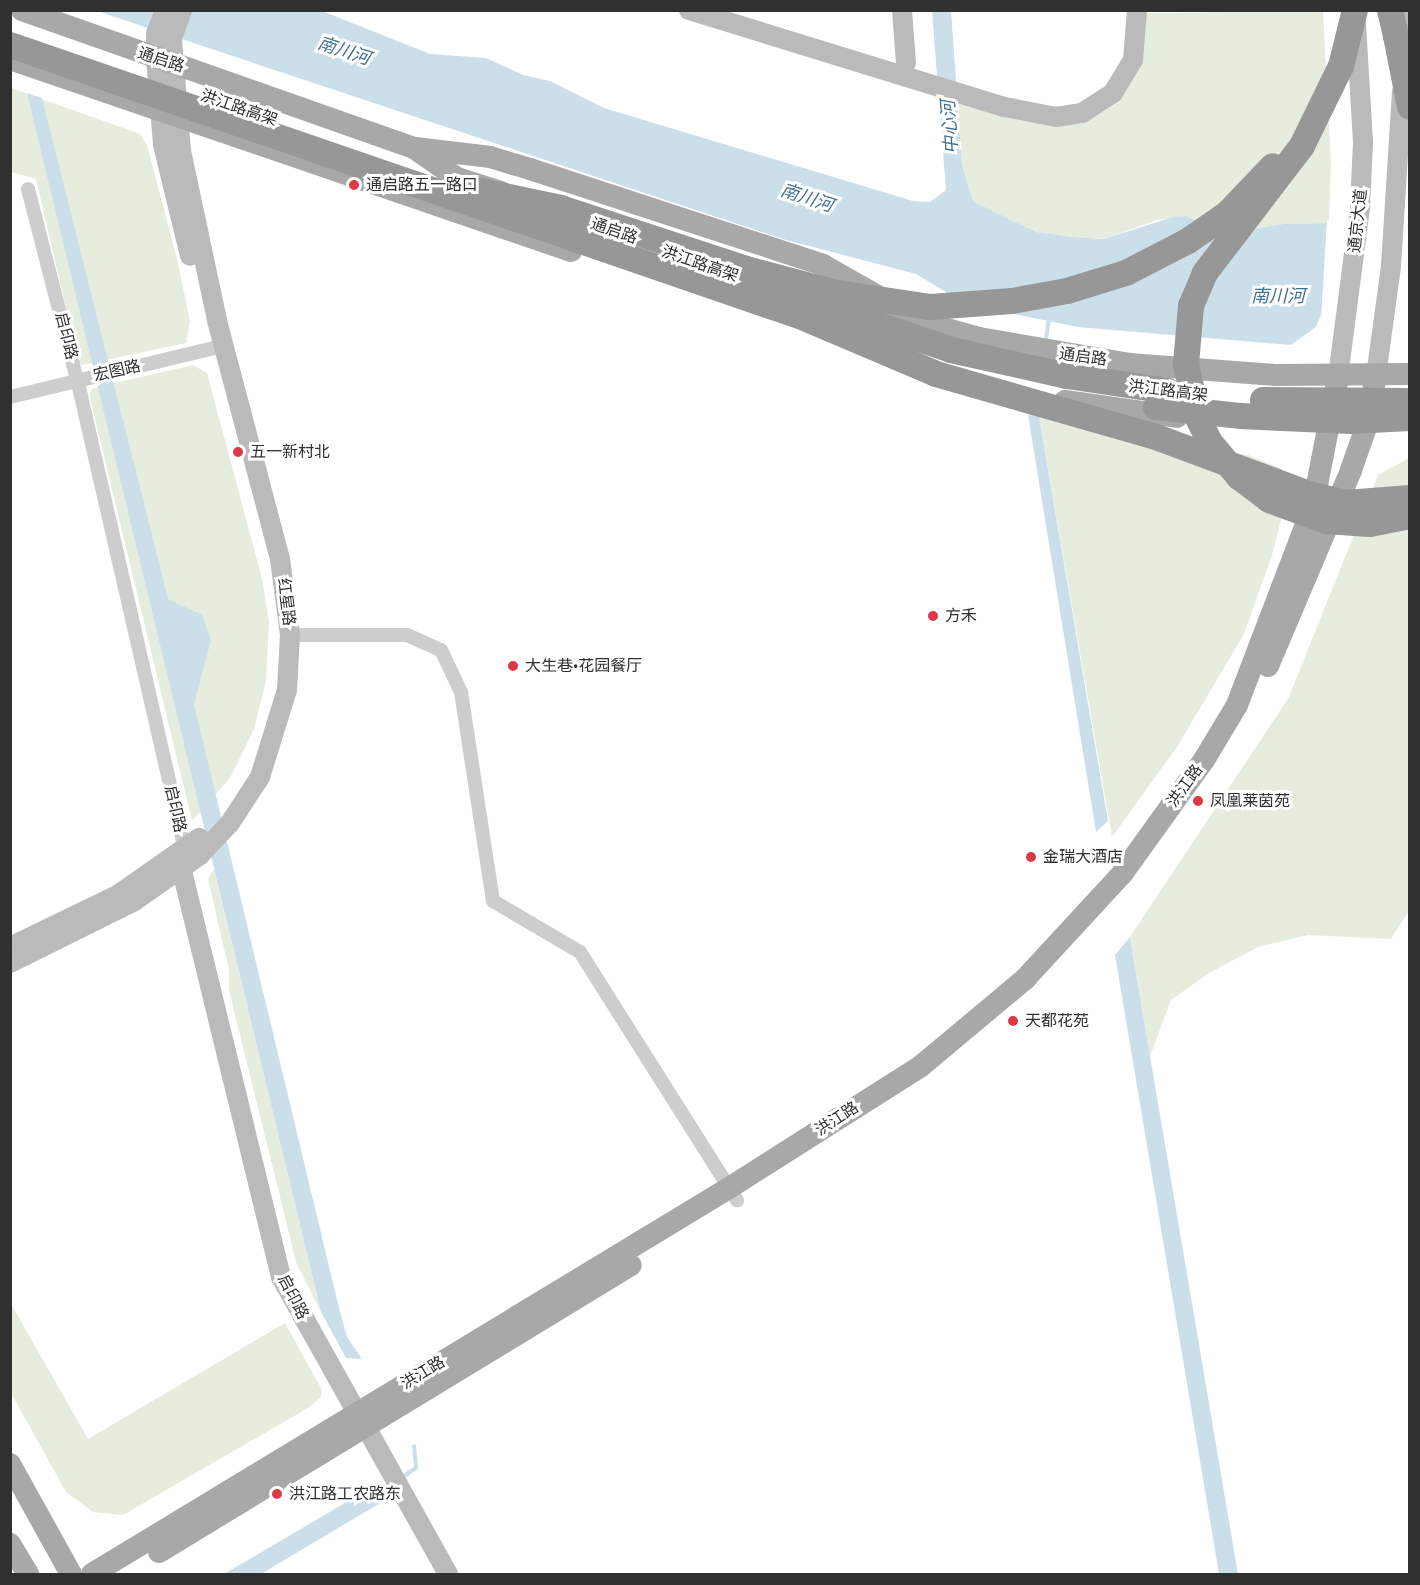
<!DOCTYPE html>
<meta charset="utf-8">
<style>
body{margin:0}
#map{position:relative;width:1420px;height:1585px;overflow:hidden;background:#fff;font-family:Rubik,"Noto Sans SC",sans-serif}
div>[style]{position:absolute}
.green>*{inset:0;background:#e6ecde}
.water>*{inset:0;background:#cbdfeb}
.pier>*{inset:0;background:#fff}
.stream>*{height:4px;margin:-2px;padding:0 2px;transform-origin:2px;border-radius:2px;background:#cbdfeb}
.street>*{height:14px;margin:-7px;padding:0 7px;transform-origin:7px;border-radius:7px;background:#cdcdcd}
.secondary>*{height:20px;margin:-10px;padding:0 10px;transform-origin:10px;border-radius:10px;background:#bababa}
.primary>*{height:22px;margin:-11px;padding:0 11px;transform-origin:11px;border-radius:11px;background:#a8a8a8}
.highway>*{height:26px;margin:-13px;padding:0 13px;transform-origin:13px;border-radius:13px;background:#979797}
.highway-bridge>*{height:26px;margin:-13px;padding:0 13px;transform-origin:13px;border-radius:13px;background:#979797}
.dots>*{width:16px;height:16px;translate:-50% -50%;box-sizing:border-box;border:3px solid #fff;border-radius:50%}
span{translate:-50% -50%;white-space:nowrap;text-align:center;line-height:1.15;-webkit-text-stroke:6px #fff;paint-order:stroke}
.street-label{font-size:16px;color:#303030}
.poi-label{font-size:16px;color:#303030}
.left{translate:0 -50%;text-align:left}
.water-label{font-size:18px;color:#41708f;font-style:italic}
.frame{position:absolute;inset:0;border:12px solid #303030;pointer-events:none}
</style>
<div id="map">
<div class="green">
<div style="clip-path:polygon(1323px 11px,1331px 163px,1329px 223px,1283px 224px,1241px 231px,1216px 229px,1186px 216px,1157px 220px,1104px 239px,1074px 237px,1036px 232px,973px 201px,962px 164px,958px 102px,1064px 121px,1125px 86px,1142px 13px)"></div>
<div style="clip-path:polygon(11px 88px,140px 134px,147px 145px,177px 259px,190px 321px,186px 343px,82px 365px,79px 363px,36px 179px,11px 172px)"></div>
<div style="clip-path:polygon(193px 365px,207px 373px,262px 579px,269px 621px,266px 681px,254px 729px,230px 778px,192px 821px,89px 394px,93px 388px)"></div>
<div style="clip-path:polygon(1039px 416px,1160px 447px,1248px 455px,1282px 469px,1290px 484px,1272px 555px,1244px 634px,1177px 747px,1112px 837px)"></div>
<div style="clip-path:polygon(1409px 458px,1409px 911px,1391px 939px,1308px 935px,1258px 947px,1209px 973px,1171px 1000px,1150px 1056px,1130px 937px,1289px 697px,1378px 475px)"></div>
<div style="clip-path:polygon(214px 869px,321px 1312px,296px 1262px,229px 990px,229px 970px,208px 879px)"></div>
<div style="clip-path:polygon(10px 1302px,88px 1439px,285px 1323px,322px 1390px,321px 1397px,308px 1408px,123px 1515px,93px 1512px,66px 1492px,11px 1393px)"></div>
</div>
<div class="water">
<div style="clip-path:polygon(97px 11px,322px 11px,430px 54px,486px 58px,523px 75px,550px 81px,604px 108px,913px 201px,930px 202px,946px 190px,932px 11px,951px 11px,962px 164px,973px 201px,1036px 232px,1074px 237px,1104px 239px,1173px 217px,1186px 216px,1216px 229px,1241px 231px,1283px 224px,1329px 223px,1323px 310px,1316px 327px,1291px 345px,1078px 327px,1009px 313px,949px 294px,916px 274px,786px 240px)"></div>
<div style="clip-path:polygon(27px 93px,42px 98px,168px 599px,202px 615px,211px 640px,194px 704px,339px 1308px,347px 1337px,362px 1359px,346px 1358px,321px 1312px)"></div>
<div style="clip-path:polygon(1028px 415px,1039px 416px,1108px 821px,1096px 832px)"></div>
<div style="clip-path:polygon(1130px 937px,1150px 1056px,1238px 1574px,1219px 1574px,1115px 955px)"></div>
<div style="clip-path:polygon(379px 1483px,387px 1499px,261px 1574px,224px 1574px)"></div>
</div>
<div class="pier">
<div style="clip-path:polygon(1327px 220px,1410px 229px,1410px 318px,1325px 313px,1321px 319px)"></div>
</div>
<div class="stream">
<div style="left:1046px;top:341px;width:23px;rotate:-83deg"></div>
<div style="left:401px;top:1478px;width:18px;rotate:-34deg"></div>
<div style="left:416px;top:1468px;width:22px;rotate:-95deg"></div>
</div>
<div class="street">
<div style="left:28px;top:189px;width:214px;rotate:75.6deg"></div>
<div style="left:81px;top:396px;width:467px;rotate:77.1deg"></div>
<div style="left:10px;top:397px;width:219px;rotate:-13.5deg"></div>
<div style="left:290px;top:635px;width:117px"></div>
<div style="left:407px;top:635px;width:37px;rotate:24deg"></div>
<div style="left:441px;top:650px;width:47px;rotate:64.5deg"></div>
<div style="left:461px;top:692px;width:211px;rotate:81.3deg"></div>
<div style="left:493px;top:901px;width:101px;rotate:30.4deg"></div>
<div style="left:580px;top:952px;width:294px;rotate:57.7deg"></div>
</div>
<div class="secondary">
<div style="left:165px;top:10px;width:25px;rotate:111deg"></div>
<div style="left:156px;top:33px;width:26px;rotate:90deg"></div>
<div style="left:156px;top:59px;width:86px;rotate:85.3deg"></div>
<div style="left:163px;top:145px;width:114px;rotate:76.3deg"></div>
<div style="left:689px;top:10px;width:331px;rotate:17.1deg"></div>
<div style="left:1005px;top:107px;width:52px;rotate:11.1deg"></div>
<div style="left:1056px;top:117px;width:26px;rotate:-9deg"></div>
<div style="left:1082px;top:113px;width:37px;rotate:-33deg"></div>
<div style="left:1113px;top:93px;width:39px;rotate:-59deg"></div>
<div style="left:1133px;top:60px;width:50px;rotate:-85.4deg"></div>
<div style="left:902px;top:10px;width:53px;rotate:85.7deg"></div>
<div style="left:1405px;top:47px;width:37px;rotate:-88deg"></div>
<div style="left:1376px;top:376px;width:111px;rotate:-82.2deg"></div>
<div style="left:1391px;top:266px;width:175px;rotate:-86.4deg"></div>
<div style="left:1338px;top:377px;width:170px;rotate:-82.6deg"></div>
<div style="left:1360px;top:208px;width:66px;rotate:-87.4deg"></div>
<div style="left:1363px;top:142px;width:117px;rotate:-93.4deg"></div>
<div style="left:183px;top:860px;width:11px;rotate:95deg"></div>
<div style="left:182px;top:871px;width:418px;rotate:76.3deg"></div>
<div style="left:281px;top:1277px;width:156px;rotate:60.8deg"></div>
<div style="left:10px;top:947px;width:121px;rotate:-25.9deg"></div>
<div style="left:119px;top:894px;width:98px;rotate:-35deg"></div>
<div style="left:10px;top:963px;width:137px;rotate:-26.4deg"></div>
<div style="left:133px;top:902px;width:82px;rotate:-35deg"></div>
<div style="left:200px;top:855px;width:44px;rotate:-46.8deg"></div>
<div style="left:230px;top:823px;width:55px;rotate:-56.9deg"></div>
<div style="left:260px;top:777px;width:91px;rotate:-72.8deg"></div>
<div style="left:287px;top:690px;width:55px;rotate:-86.9deg"></div>
<div style="left:290px;top:635px;width:77px;rotate:-97.5deg"></div>
<div style="left:280px;top:559px;width:247px;rotate:-104.8deg"></div>
<div style="left:217px;top:320px;width:173px;rotate:-102deg"></div>
<div style="left:181px;top:151px;width:113px;rotate:-94.6deg"></div>
<div style="left:172px;top:38px;width:30px;rotate:-70deg"></div>
<div style="left:367px;top:1429px;width:166px;rotate:60.8deg"></div>
</div>
<div class="primary">
<div style="left:22px;top:10px;width:416px;rotate:19.4deg"></div>
<div style="left:414px;top:148px;width:52px;rotate:34.9deg"></div>
<div style="left:457px;top:178px;width:46px;rotate:17.7deg"></div>
<div style="left:10px;top:59px;width:593px;rotate:18.89deg"></div>
<div style="left:415px;top:148px;width:76px;rotate:6.8deg"></div>
<div style="left:490px;top:157px;width:42px;rotate:16.7deg"></div>
<div style="left:530px;top:169px;width:308px;rotate:18.1deg"></div>
<div style="left:823px;top:265px;width:67px;rotate:29.6deg"></div>
<div style="left:868px;top:307px;width:115px;rotate:15.6deg"></div>
<div style="left:979px;top:338px;width:152px;rotate:9.8deg"></div>
<div style="left:1129px;top:364px;width:148px;rotate:4.3deg"></div>
<div style="left:1277px;top:375px;width:133px;rotate:-0.4deg"></div>
<div style="left:1065px;top:401px;width:113px;rotate:8.1deg"></div>
<div style="left:1268px;top:666px;width:213px;rotate:-67deg"></div>
<div style="left:1351px;top:470px;width:42px;rotate:-70.7deg"></div>
<div style="left:1365px;top:430px;width:55px;rotate:-78.5deg"></div>
<div style="left:10px;top:1464px;width:126px;rotate:61deg"></div>
<div style="left:10px;top:1544px;width:35px;rotate:59deg"></div>
<div style="left:159px;top:1552px;width:552px;rotate:-31.3deg"></div>
<div style="left:92px;top:1574px;width:745px;rotate:-31.21deg"></div>
<div style="left:729px;top:1188px;width:227px;rotate:-32.4deg"></div>
<div style="left:921px;top:1066px;width:136px;rotate:-39.9deg"></div>
<div style="left:1025px;top:979px;width:143px;rotate:-47.3deg"></div>
<div style="left:1122px;top:874px;width:140px;rotate:-54.3deg"></div>
<div style="left:1204px;top:760px;width:64px;rotate:-59deg"></div>
<div style="left:1237px;top:705px;width:213px;rotate:-69.1deg"></div>
<div style="left:1313px;top:506px;width:131px;rotate:-79deg"></div>
</div>
<div class="highway">
<div style="left:1390px;top:10px;width:27px;rotate:77deg"></div>
<div style="left:743px;top:279px;width:220px;rotate:18.8deg"></div>
<div style="left:951px;top:350px;width:119px;rotate:12.6deg"></div>
<div style="left:1067px;top:376px;width:102px;rotate:8.4deg"></div>
<div style="left:931px;top:307px;width:81px;rotate:-4.2deg"></div>
<div style="left:1012px;top:301px;width:56px;rotate:-10.3deg"></div>
<div style="left:1067px;top:291px;width:62px;rotate:-17deg"></div>
<div style="left:1126px;top:273px;width:70px;rotate:-27.3deg"></div>
<div style="left:1188px;top:241px;width:47px;rotate:-34.7deg"></div>
<div style="left:1227px;top:214px;width:66px;rotate:-46.2deg"></div>
<div style="left:1346px;top:503px;width:64px;rotate:-4.5deg"></div>
</div>
<div class="highway-bridge">
<div style="left:1355px;top:10px;width:58px;rotate:104deg"></div>
<div style="left:1341px;top:66px;width:89px;rotate:116deg"></div>
<div style="left:1302px;top:146px;width:160px;rotate:127.4deg"></div>
<div style="left:1205px;top:273px;width:36px;rotate:113deg"></div>
<div style="left:1191px;top:306px;width:58px;rotate:94.9deg"></div>
<div style="left:1186px;top:364px;width:55px;rotate:77.5deg"></div>
<div style="left:1198px;top:418px;width:25px;rotate:64deg"></div>
<div style="left:1209px;top:441px;width:47px;rotate:50.2deg"></div>
<div style="left:1239px;top:477px;width:38px;rotate:37deg"></div>
<div style="left:1269px;top:500px;width:61px;rotate:20.2deg"></div>
<div style="left:1326px;top:521px;width:44px;rotate:3.9deg"></div>
<div style="left:1370px;top:524px;width:41px;rotate:-11.3deg"></div>
<div style="left:1396px;top:36px;width:72px;rotate:78.8deg"></div>
<div style="left:10px;top:45px;width:837px;rotate:18.95deg"></div>
<div style="left:802px;top:317px;width:146px;rotate:23deg"></div>
<div style="left:936px;top:374px;width:229px;rotate:16deg"></div>
<div style="left:1156px;top:437px;width:166px;rotate:20.4deg"></div>
<div style="left:1312px;top:495px;width:35px;rotate:13deg"></div>
<div style="left:481px;top:191px;width:82px;rotate:12deg"></div>
<div style="left:561px;top:208px;width:195px;rotate:18.2deg"></div>
<div style="left:746px;top:269px;width:94px;rotate:14.8deg"></div>
<div style="left:837px;top:293px;width:95px;rotate:8.5deg"></div>
<div style="left:1263px;top:400px;width:143px;rotate:0.4deg"></div>
<div style="left:1156px;top:407px;width:84px;rotate:6.1deg"></div>
<div style="left:1240px;top:416px;width:111px;rotate:2.6deg"></div>
<div style="left:1351px;top:421px;width:59px;rotate:-2.9deg"></div>
</div>
<div class="dots">
<div style="left:354px;top:185px;background:#de3a46"></div>
<div style="left:238px;top:452px;background:#de3a46"></div>
<div style="left:933px;top:616px;background:#de3a46"></div>
<div style="left:513px;top:666px;background:#de3a46"></div>
<div style="left:1198px;top:801px;background:#de3a46"></div>
<div style="left:1031px;top:857px;background:#de3a46"></div>
<div style="left:1013px;top:1021px;background:#de3a46"></div>
<div style="left:277px;top:1494px;background:#de3a46"></div>
</div>
<div class="street-label">
<span style="left:161px;top:60px;rotate:18deg">通启路</span>
<span style="left:239px;top:108px;rotate:19deg">洪江路高架</span>
<span style="left:1358px;top:221px;rotate:-84deg">通京大道</span>
<span style="left:614px;top:231px;rotate:19deg">通启路</span>
<span style="left:700px;top:264px;rotate:19deg">洪江路高架</span>
<span style="left:66px;top:336px;rotate:76deg">启印路</span>
<span style="left:1083px;top:357px;rotate:8deg">通启路</span>
<span style="left:117px;top:371px;rotate:-13deg">宏图路</span>
<span style="left:1168px;top:391px;rotate:7deg">洪江路高架</span>
<span style="left:286px;top:602px;rotate:83deg">红星路</span>
<span style="left:1185px;top:786px;rotate:-54deg">洪江路</span>
<span style="left:175px;top:809px;rotate:77deg">启印路</span>
<span style="left:837px;top:1119px;rotate:-33deg">洪江路</span>
<span style="left:293px;top:1297px;rotate:63deg">启印路</span>
<span style="left:423px;top:1373px;rotate:-31deg">洪江路</span>
</div>
<div class="poi-label">
<span class="left" style="left:366px;top:185px">通启路五一路口</span>
<span class="left" style="left:250px;top:452px">五一新村北</span>
<span class="left" style="left:945px;top:616px">方禾</span>
<span class="left" style="left:525px;top:666px">大生巷·花园餐厅</span>
<span class="left" style="left:1210px;top:801px">凤凰莱茵苑</span>
<span class="left" style="left:1043px;top:857px">金瑞大酒店</span>
<span class="left" style="left:1025px;top:1021px">天都花苑</span>
<span class="left" style="left:289px;top:1494px">洪江路工农路东</span>
</div>
<div class="water-label">
<span style="left:344px;top:51px;rotate:18deg">南川河</span>
<span style="left:950px;top:127px;rotate:-94deg">中心河</span>
<span style="left:807px;top:198px;rotate:18deg">南川河</span>
<span style="left:1278px;top:296px">南川河</span>
</div>
<div class="frame"></div>
</div>
